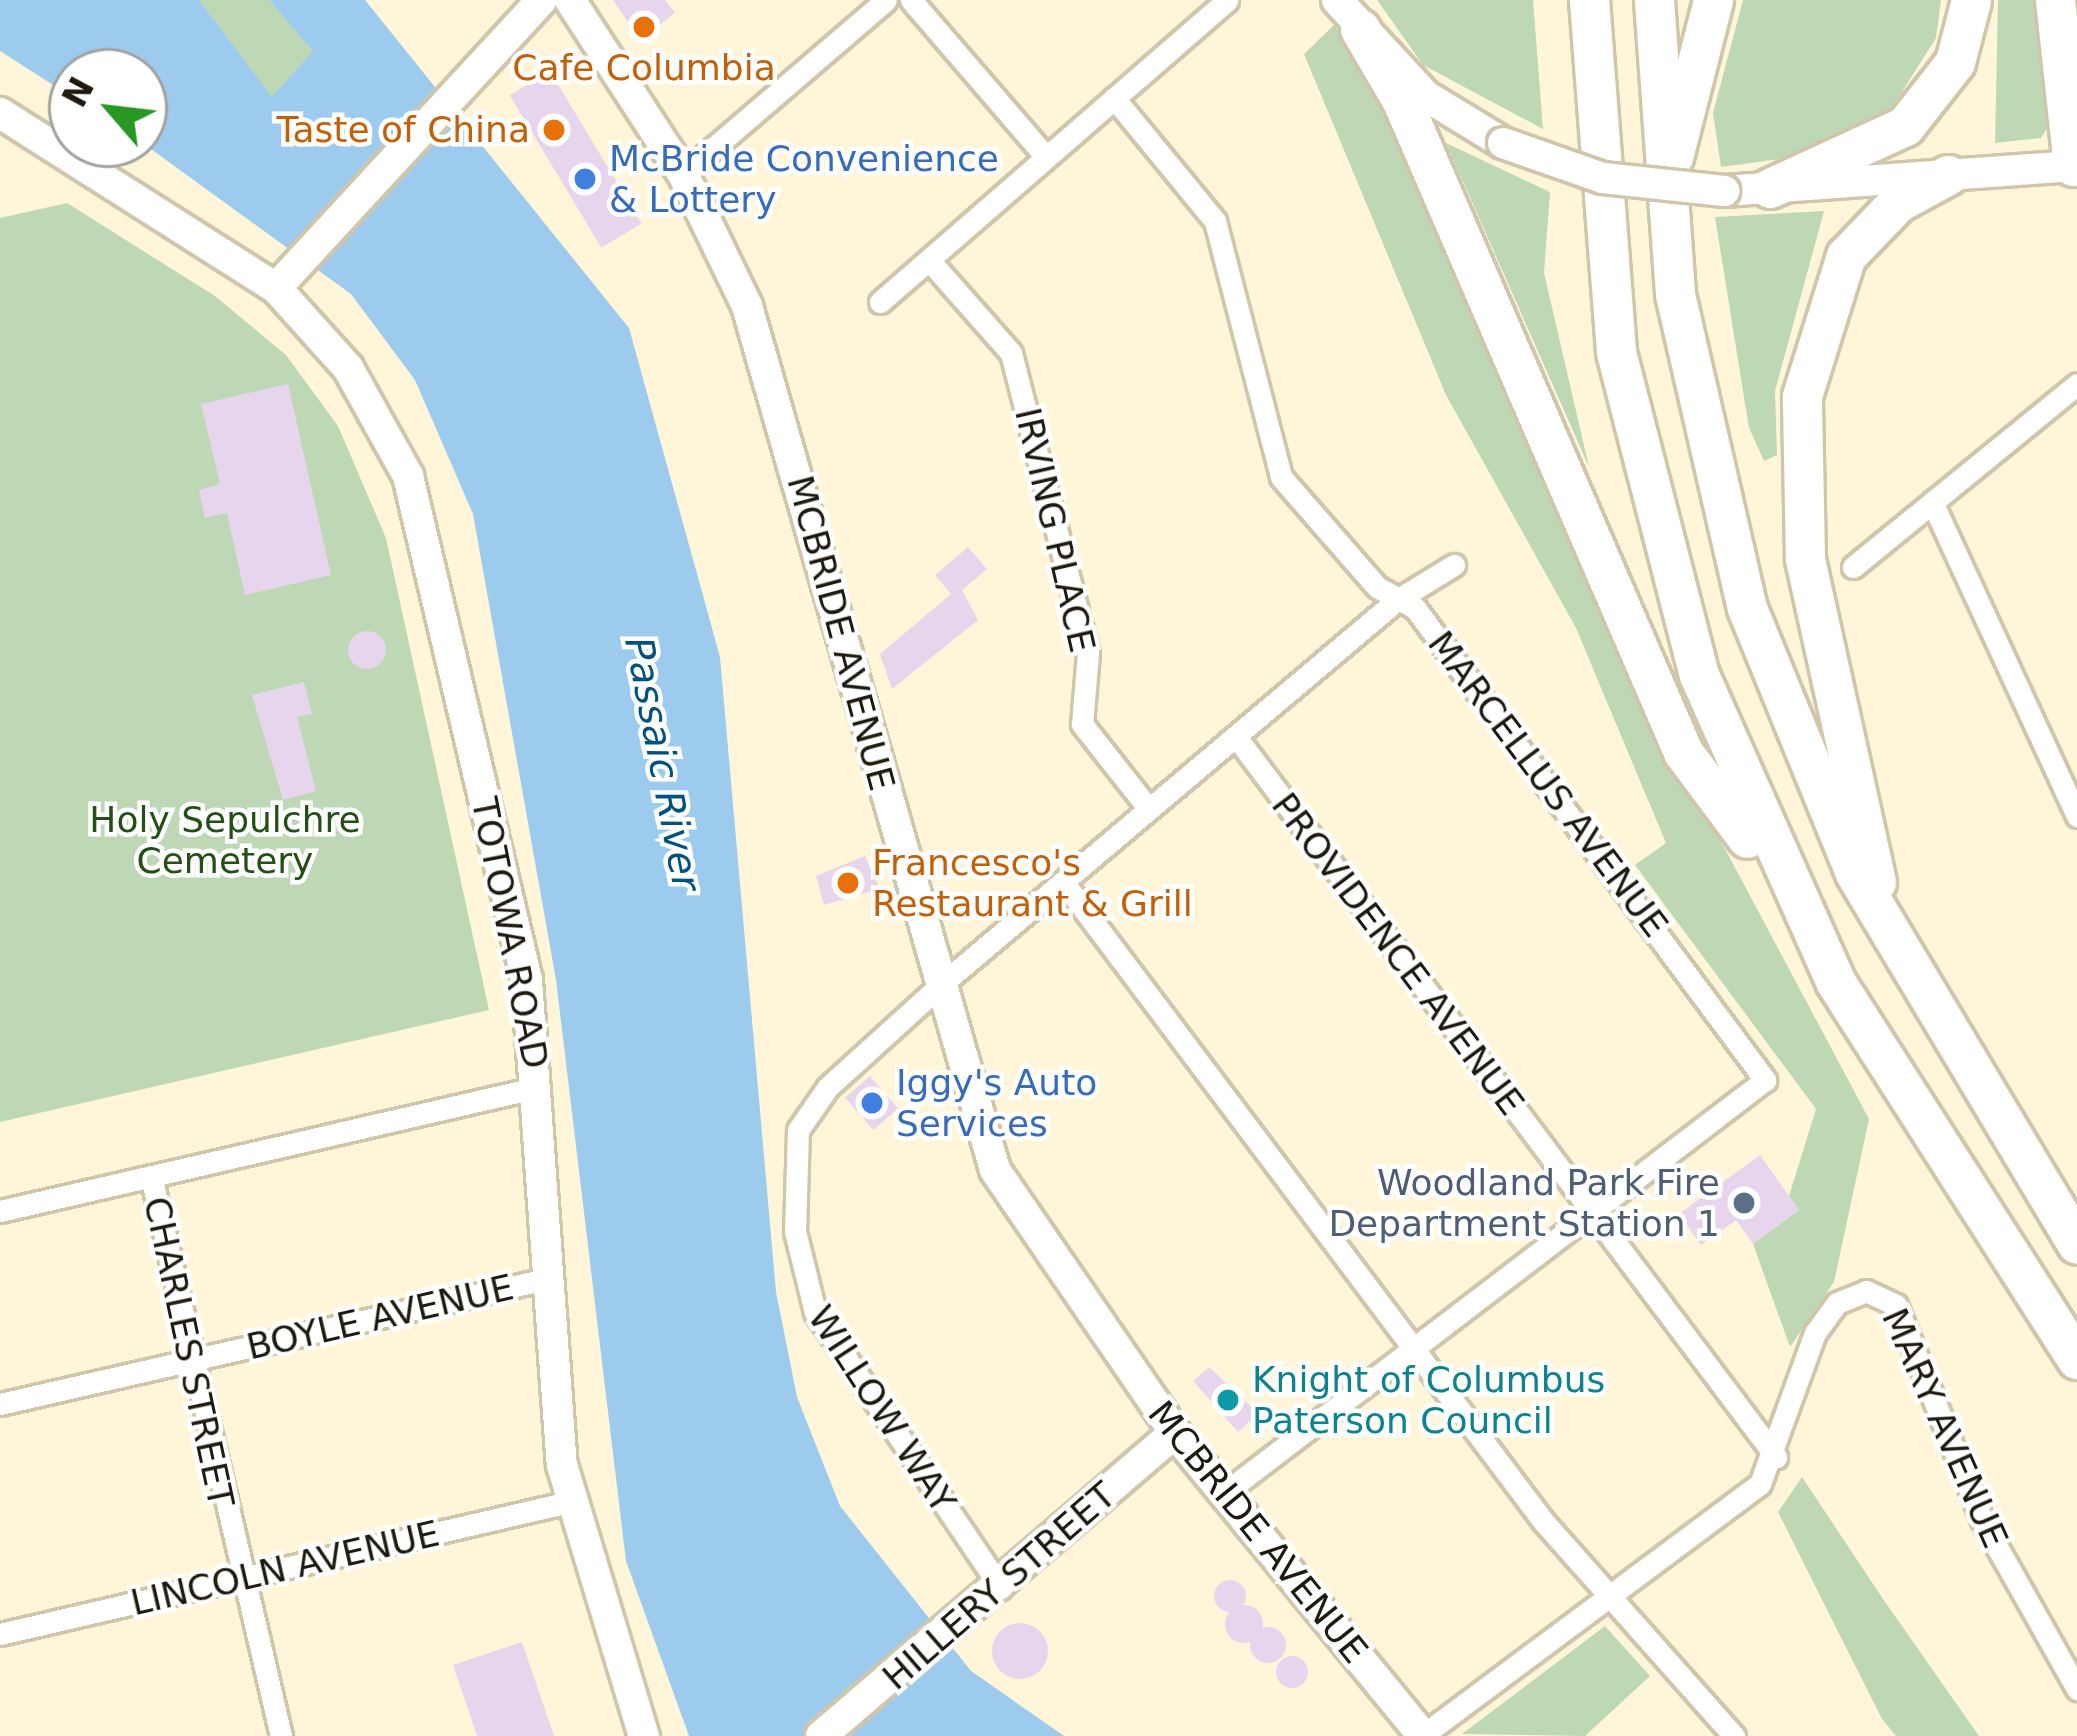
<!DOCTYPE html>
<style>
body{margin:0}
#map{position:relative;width:2077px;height:1736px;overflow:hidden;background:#fff6da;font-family:"DejaVu Sans",sans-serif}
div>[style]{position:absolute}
.green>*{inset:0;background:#bed8b6}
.water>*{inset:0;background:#9ccbed}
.building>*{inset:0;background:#e7d5ee;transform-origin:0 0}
.round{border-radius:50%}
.roads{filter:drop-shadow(3px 0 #cfc6ab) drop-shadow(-3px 0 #cfc6ab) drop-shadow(0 3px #cfc6ab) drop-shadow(0 -3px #cfc6ab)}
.street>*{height:21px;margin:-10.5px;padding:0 10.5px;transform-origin:10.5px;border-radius:10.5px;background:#fff}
.secondary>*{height:30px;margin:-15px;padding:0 15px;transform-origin:15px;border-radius:15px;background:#fff}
.highway>*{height:39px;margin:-19.5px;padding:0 19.5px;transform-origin:19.5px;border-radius:19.5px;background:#fff}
.bridges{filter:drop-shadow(3px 0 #cfc6ab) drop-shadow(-3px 0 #cfc6ab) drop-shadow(0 3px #cfc6ab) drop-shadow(0 -3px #cfc6ab)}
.secondary-bridge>*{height:30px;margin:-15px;padding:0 15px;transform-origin:15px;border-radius:15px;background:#fff}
.dots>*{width:33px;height:33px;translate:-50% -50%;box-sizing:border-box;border:6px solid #fff;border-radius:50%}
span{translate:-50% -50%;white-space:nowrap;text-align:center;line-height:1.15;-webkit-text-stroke:9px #fff;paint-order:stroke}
.food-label{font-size:36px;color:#c56008}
.right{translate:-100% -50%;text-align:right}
.left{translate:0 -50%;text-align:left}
.shop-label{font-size:36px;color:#366cbe}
.street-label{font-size:36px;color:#1e1a10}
.park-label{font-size:36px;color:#244f15}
.service-label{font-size:36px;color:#4e5e75}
.culture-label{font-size:36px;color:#0d838f}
.water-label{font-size:39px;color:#00537e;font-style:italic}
.north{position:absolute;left:48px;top:48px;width:120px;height:120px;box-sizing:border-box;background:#fff;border:3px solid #a5a39f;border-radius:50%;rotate:298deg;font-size:33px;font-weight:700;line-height:48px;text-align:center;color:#1e1a10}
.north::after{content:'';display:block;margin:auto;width:42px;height:54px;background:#299724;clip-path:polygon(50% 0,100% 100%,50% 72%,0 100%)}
</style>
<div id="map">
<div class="green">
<div style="clip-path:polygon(199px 0,269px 0,314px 51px,272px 98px)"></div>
<div style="clip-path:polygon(1377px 0,1533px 0,1543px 129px,1423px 65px)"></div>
<div style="clip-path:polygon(1743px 0,1941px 0,1936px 38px,1886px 117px,1817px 154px,1721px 167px,1713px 113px)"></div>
<div style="clip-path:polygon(1998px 0,2039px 0,2053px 119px,2041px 138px,1995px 143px)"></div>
<div style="clip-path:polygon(1334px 25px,1367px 69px,1659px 725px,1869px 1119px,1834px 1282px,1790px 1347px,1753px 1244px,1799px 1210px,1789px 1196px,1816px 1109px,1635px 865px,1666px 843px,1576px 628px,1446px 395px,1304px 54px)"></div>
<div style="clip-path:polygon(1446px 143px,1550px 192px,1544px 273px,1589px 467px)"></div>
<div style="clip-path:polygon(67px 203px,215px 296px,286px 355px,338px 426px,386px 538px,489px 1010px,0 1122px,0 218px)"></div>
<div style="clip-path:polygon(1824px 211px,1775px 391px,1777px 455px,1764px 461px,1749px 428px,1715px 217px)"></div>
<div style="clip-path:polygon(1802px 1477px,1883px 1599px,1979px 1736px,1896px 1736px,1882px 1719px,1778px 1512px)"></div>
<div style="clip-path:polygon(1605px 1626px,1650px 1676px,1585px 1736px,1462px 1734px)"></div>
</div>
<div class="water">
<div style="clip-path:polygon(0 0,199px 0,272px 97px,313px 51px,269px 0,365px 0,629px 328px,720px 657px,776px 1292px,797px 1397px,840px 1506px,971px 1671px,1064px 1736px,689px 1736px,626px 1561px,556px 980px,473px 514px,415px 380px,351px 294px,144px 144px,144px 72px,72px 72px,72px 97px,0 51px)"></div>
</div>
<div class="building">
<div style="clip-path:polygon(613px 0,665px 0,675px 12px,641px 42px)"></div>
<div style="left:550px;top:71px;width:178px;height:47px;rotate:59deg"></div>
<div style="clip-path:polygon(288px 384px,331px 575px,245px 595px,227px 513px,205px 518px,199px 490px,220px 484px,201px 404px)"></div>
<div style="clip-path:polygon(968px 547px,987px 569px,962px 590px,978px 620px,892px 689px,880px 654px,951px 594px,935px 575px)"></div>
<div class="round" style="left:348px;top:631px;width:38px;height:38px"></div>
<div style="clip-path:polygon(304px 682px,312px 714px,297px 717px,316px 791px,283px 800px,252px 695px)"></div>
<div style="clip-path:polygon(865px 856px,880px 889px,824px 905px,816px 876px)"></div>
<div style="left:870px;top:1076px;width:43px;height:33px;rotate:49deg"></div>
<div style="clip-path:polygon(1760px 1155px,1799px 1210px,1753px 1244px,1736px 1220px,1701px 1245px,1679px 1214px)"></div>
<div style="clip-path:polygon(1209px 1367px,1258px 1413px,1238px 1432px,1193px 1381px)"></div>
<div class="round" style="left:1214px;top:1580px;width:32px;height:32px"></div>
<div class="round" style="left:1225px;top:1605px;width:38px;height:38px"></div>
<div class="round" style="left:992px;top:1623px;width:56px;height:56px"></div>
<div class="round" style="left:1250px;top:1627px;width:36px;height:36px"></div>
<div style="clip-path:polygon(522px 1642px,554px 1736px,477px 1736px,453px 1665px)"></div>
<div class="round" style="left:1276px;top:1656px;width:32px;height:32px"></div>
</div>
<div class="roads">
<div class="street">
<div style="left:911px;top:0;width:207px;rotate:49.3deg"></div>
<div style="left:1114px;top:98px;width:159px;rotate:50.6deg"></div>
<div style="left:1215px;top:221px;width:264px;rotate:75.5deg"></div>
<div style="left:1281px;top:477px;width:146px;rotate:48.9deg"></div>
<div style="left:1377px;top:587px;width:43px;rotate:28.9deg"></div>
<div style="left:1415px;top:608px;width:588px;rotate:53.44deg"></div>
<div style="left:1765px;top:1080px;width:682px;rotate:142.63deg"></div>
<div style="left:683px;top:174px;width:267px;rotate:-40.6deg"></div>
<div style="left:929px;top:260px;width:124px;rotate:48.6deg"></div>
<div style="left:1011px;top:353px;width:310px;rotate:75.6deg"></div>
<div style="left:1088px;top:653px;width:71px;rotate:94.8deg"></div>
<div style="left:1082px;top:724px;width:108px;rotate:51.8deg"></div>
<div style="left:880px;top:302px;width:460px;rotate:-41deg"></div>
<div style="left:1932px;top:502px;width:346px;rotate:65.2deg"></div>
<div style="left:1853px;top:567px;width:289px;rotate:-39.2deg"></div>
<div style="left:1237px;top:738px;width:899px;rotate:53.14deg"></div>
<div style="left:1064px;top:883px;width:798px;rotate:53.1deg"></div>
<div style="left:1543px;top:1521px;width:288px;rotate:48.4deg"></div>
<div style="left:151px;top:1176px;width:575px;rotate:76.93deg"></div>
<div style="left:0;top:1211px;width:553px;rotate:-12.96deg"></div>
<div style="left:0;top:1404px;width:564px;rotate:-12.9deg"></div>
<div style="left:1001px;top:1588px;width:333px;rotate:-124deg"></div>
<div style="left:815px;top:1312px;width:83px;rotate:-103.9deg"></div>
<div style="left:795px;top:1231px;width:101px;rotate:-88.3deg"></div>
<div style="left:798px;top:1130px;width:52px;rotate:-55.1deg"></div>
<div style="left:828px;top:1087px;width:147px;rotate:-42.2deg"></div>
<div style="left:937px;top:988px;width:602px;rotate:-40.15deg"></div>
<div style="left:1397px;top:600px;width:67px;rotate:-31.6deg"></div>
<div style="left:0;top:1634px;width:584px;rotate:-13.06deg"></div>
<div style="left:1423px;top:1735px;width:420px;rotate:-36.7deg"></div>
<div style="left:1760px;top:1484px;width:161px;rotate:-70deg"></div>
<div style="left:1815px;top:1333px;width:37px;rotate:-54deg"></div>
<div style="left:1837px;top:1303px;width:31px;rotate:-22deg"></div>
<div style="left:1866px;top:1291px;width:33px;rotate:25deg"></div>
<div style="left:1896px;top:1305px;width:234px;rotate:68.2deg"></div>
<div style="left:1983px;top:1522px;width:192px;rotate:60.6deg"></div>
</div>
<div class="secondary">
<div style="left:570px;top:0;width:207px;rotate:57deg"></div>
<div style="left:683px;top:174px;width:147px;rotate:64.1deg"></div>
<div style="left:747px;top:306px;width:899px;rotate:73.98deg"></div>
<div style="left:995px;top:1170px;width:319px;rotate:55.6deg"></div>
<div style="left:1175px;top:1433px;width:392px;rotate:50.7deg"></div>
<div style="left:1337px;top:0;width:131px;rotate:47.2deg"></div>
<div style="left:1426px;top:96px;width:90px;rotate:31.4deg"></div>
<div style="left:0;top:113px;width:327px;rotate:32.4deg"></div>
<div style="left:276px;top:288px;width:108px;rotate:48deg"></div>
<div style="left:348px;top:368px;width:124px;rotate:60.9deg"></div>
<div style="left:408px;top:476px;width:518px;rotate:76.72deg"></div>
<div style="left:527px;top:980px;width:486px;rotate:85.9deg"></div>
<div style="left:562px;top:1465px;width:283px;rotate:73.2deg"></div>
<div style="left:1724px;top:191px;width:354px;rotate:-4.1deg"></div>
<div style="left:276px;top:288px;width:392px;rotate:-47.3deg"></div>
<div style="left:821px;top:1736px;width:466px;rotate:-40.6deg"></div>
</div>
<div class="highway">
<div style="left:1589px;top:0;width:353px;rotate:85.6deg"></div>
<div style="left:1616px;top:352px;width:333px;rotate:75.6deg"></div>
<div style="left:1699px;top:675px;width:335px;rotate:66deg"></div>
<div style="left:1835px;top:981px;width:449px;rotate:57.4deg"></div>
<div style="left:1654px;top:0;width:295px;rotate:85.9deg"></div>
<div style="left:1675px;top:294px;width:322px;rotate:77.1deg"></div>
<div style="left:1747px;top:608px;width:286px;rotate:67.8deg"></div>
<div style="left:1855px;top:873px;width:432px;rotate:59.1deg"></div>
<div style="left:2055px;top:0;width:167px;rotate:83.8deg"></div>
<div style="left:1360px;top:29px;width:83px;rotate:59.7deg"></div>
<div style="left:1402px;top:101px;width:709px;rotate:66.65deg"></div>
<div style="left:1683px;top:752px;width:107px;rotate:53.3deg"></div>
<div style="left:1673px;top:157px;width:162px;rotate:-75.7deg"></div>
<div style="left:1770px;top:188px;width:149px;rotate:-24.7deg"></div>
<div style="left:1905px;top:126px;width:81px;rotate:-52deg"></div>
<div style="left:1955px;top:62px;width:64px;rotate:-75.5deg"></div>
<div style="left:1876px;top:882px;width:331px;rotate:-102.4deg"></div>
<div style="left:1805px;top:559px;width:163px;rotate:-91.1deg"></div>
<div style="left:1802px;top:396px;width:147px;rotate:-72.6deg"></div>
<div style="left:1846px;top:256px;width:75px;rotate:-46.1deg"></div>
<div style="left:1898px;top:202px;width:57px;rotate:-28.4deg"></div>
</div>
</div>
<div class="bridges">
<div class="secondary-bridge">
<div style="left:1503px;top:143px;width:106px;rotate:19.3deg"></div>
<div style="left:1603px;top:178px;width:122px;rotate:6.1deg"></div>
</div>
</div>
<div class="dots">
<div style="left:644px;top:27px;background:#e8710a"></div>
<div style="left:554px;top:130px;background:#e8710a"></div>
<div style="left:585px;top:179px;background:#3f7fe0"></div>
<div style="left:848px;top:883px;background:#e8710a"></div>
<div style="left:872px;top:1103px;background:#3f7fe0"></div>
<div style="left:1744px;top:1203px;background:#5c6f8a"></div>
<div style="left:1228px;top:1400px;background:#0f9aa8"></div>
</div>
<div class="food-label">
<span style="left:644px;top:68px">Cafe Columbia</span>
<span class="right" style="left:530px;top:130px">Taste of China</span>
<span class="left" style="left:872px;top:883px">Francesco's<br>Restaurant &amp; Grill</span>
</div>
<div class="shop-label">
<span class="left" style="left:609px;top:179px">McBride Convenience<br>&amp; Lottery</span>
<span class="left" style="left:896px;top:1103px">Iggy's Auto<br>Services</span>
</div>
<div class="street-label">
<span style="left:1055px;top:530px;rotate:77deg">IRVING PLACE</span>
<span style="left:841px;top:633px;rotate:75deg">MCBRIDE AVENUE</span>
<span style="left:1548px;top:784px;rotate:53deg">MARCELLUS AVENUE</span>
<span style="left:510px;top:933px;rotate:79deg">TOTOWA ROAD</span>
<span style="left:1398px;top:954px;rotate:53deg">PROVIDENCE AVENUE</span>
<span style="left:380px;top:1317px;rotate:-13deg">BOYLE AVENUE</span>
<span style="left:189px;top:1352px;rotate:78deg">CHARLES STREET</span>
<span style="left:882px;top:1409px;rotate:57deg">WILLOW WAY</span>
<span style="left:1945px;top:1428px;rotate:66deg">MARY AVENUE</span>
<span style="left:1258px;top:1532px;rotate:51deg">MCBRIDE AVENUE</span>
<span style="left:285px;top:1568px;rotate:-13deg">LINCOLN AVENUE</span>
<span style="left:999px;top:1586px;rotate:-41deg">HILLERY STREET</span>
</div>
<div class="park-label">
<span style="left:225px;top:840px">Holy Sepulchre<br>Cemetery</span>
</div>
<div class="service-label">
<span class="right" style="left:1720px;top:1203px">Woodland Park Fire<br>Department Station 1</span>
</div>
<div class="culture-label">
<span class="left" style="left:1252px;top:1400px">Knight of Columbus<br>Paterson Council</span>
</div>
<div class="water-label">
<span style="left:662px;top:764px;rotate:79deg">Passaic River</span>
</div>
<div class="north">N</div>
</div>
